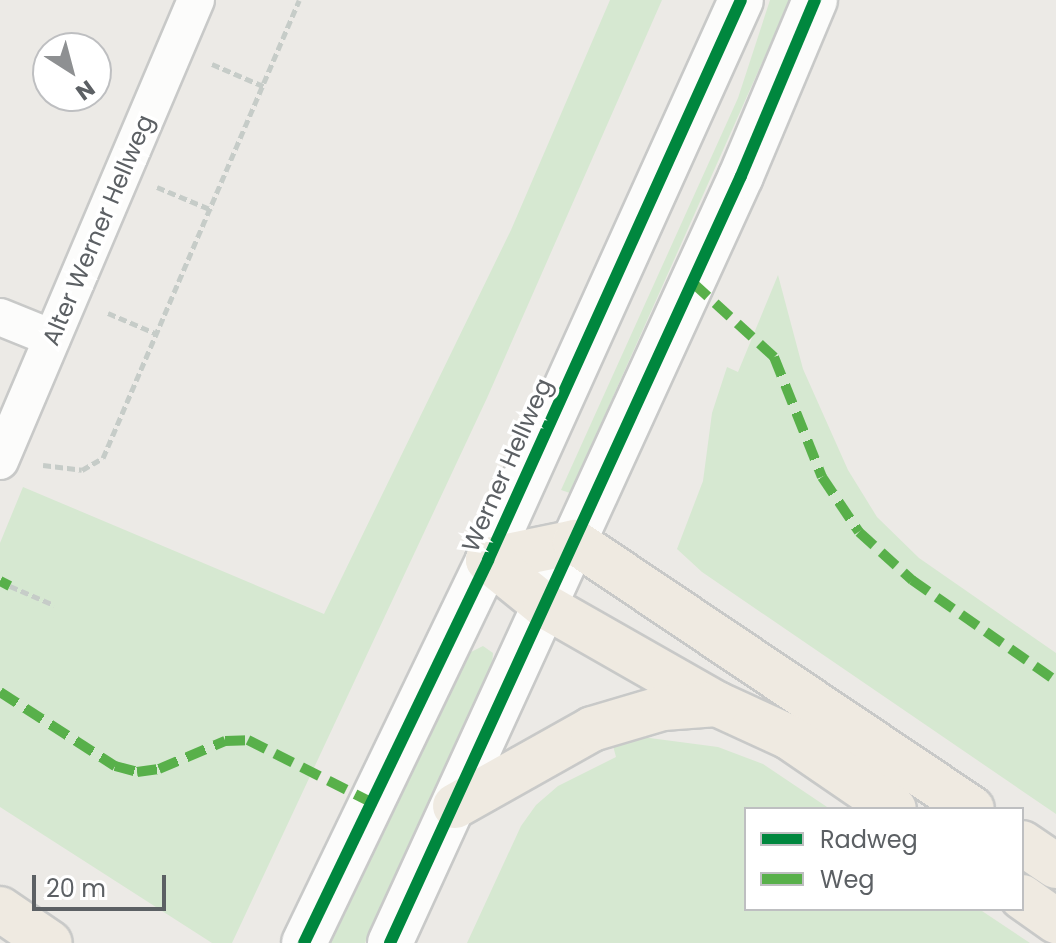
<!DOCTYPE html>
<style>
body{margin:0}
#map{position:relative;width:1056px;height:943px;overflow:hidden;background:#eceae6;font-family:Poppins,sans-serif}
div>[style]{position:absolute}
.green>*{inset:0;background:#d6e8d1}
.path>*{height:5px;margin-top:-2.5px;transform-origin:0;background:repeating-linear-gradient(90deg,#c6ccc8 0 8px,transparent 0 12px)}
.roads{filter:drop-shadow(2px 0 #c8c9c8) drop-shadow(-2px 0 #c8c9c8) drop-shadow(0 2px #c8c9c8) drop-shadow(0 -2px #c8c9c8)}
.street>*{height:36px;margin:-18px;padding:0 18px;transform-origin:18px;border-radius:18px;background:#fcfcfb}
.secondary>*{height:44px;margin:-22px;padding:0 22px;transform-origin:22px;border-radius:22px;background:#fcfcfb}
.highway>*{height:44px;margin:-22px;padding:0 22px;transform-origin:22px;border-radius:22px;background:#efeae1}
.quiet>*{height:10px;margin-top:-5px;transform-origin:0;background:repeating-linear-gradient(90deg,#58b04a 0 20px,transparent 0 30px)}
.cycleway>*{height:12px;margin:-6px;padding:0 6px;transform-origin:6px;border-radius:6px;background:#00873e}
span{translate:-50% -50%;white-space:nowrap;text-align:center;line-height:1.15;-webkit-text-stroke:7px #fff;paint-order:stroke}
.street-label{font-size:24px;color:#5c6064}
.legend{position:absolute;left:744px;top:807px;width:280px;height:104px;box-sizing:border-box;background:#fff;border:2px solid #bebfc1;margin:0;padding:10px 14px;list-style:none;font-size:24px;color:#5c6064}
.legend li{display:flex;align-items:center;gap:16px;height:40px}
.legend b{width:40px;border:2px solid #bebfc1}
.north{position:absolute;left:32px;top:32px;width:80px;height:80px;box-sizing:border-box;background:#fff;border:2px solid #bebfc1;border-radius:50%;rotate:144deg;font-size:22px;font-weight:700;line-height:32px;text-align:center;color:#5c6064}
.north::after{content:'';display:block;margin:auto;width:28px;height:36px;background:#8e9092;clip-path:polygon(50% 0,100% 100%,50% 72%,0 100%)}
.scale{position:absolute;left:32px;top:875px;width:134px;height:36px;box-sizing:border-box;border:4px solid #5c6064;border-top:0;padding-left:10px;font-size:24px;line-height:28px;white-space:nowrap;color:#5c6064;-webkit-text-stroke:6px #fff;paint-order:stroke}
</style>
<div id="map">
<div class="green">
<div style="clip-path:polygon(610px 0,662px 0,487px 398px,232px 943px,212px 943px,0 807px,0 543px,23px 487px,324px 614px,511px 230px)"></div>
<div style="clip-path:polygon(770px 0,790px 0,570px 493px,561px 490px,738px 98px)"></div>
<div style="clip-path:polygon(778px 275px,803px 369px,848px 470px,877px 517px,919px 558px,1056px 653px,1056px 814px,702px 572px,677px 549px,703px 481px,712px 413px,727px 367px,738px 372px)"></div>
<div style="clip-path:polygon(483px 646px,493px 653px,492px 665px,365px 943px,330px 943px,446px 693px,471px 652px)"></div>
<div style="clip-path:polygon(642px 737px,718px 747px,763px 764px,830px 809px,746px 809px,746px 909px,979px 909px,1030px 943px,467px 943px,521px 826px,536px 805px,558px 786px,616px 757px,612px 742px)"></div>
</div>
<div class="path">
<div style="left:212px;top:64px;width:56px;rotate:23.3deg"></div>
<div style="left:157px;top:187px;width:60px;rotate:22.7deg"></div>
<div style="left:108px;top:313px;width:51px;rotate:23.1deg"></div>
<div style="left:43px;top:465px;width:39px;rotate:7deg"></div>
<div style="left:82px;top:470px;width:24px;rotate:-30deg"></div>
<div style="left:103px;top:458px;width:498px;rotate:-66.8deg"></div>
<div style="left:10px;top:586px;width:48px;rotate:23.4deg"></div>
</div>
<div class="roads">
<div class="street">
<div style="left:0;top:317px;width:56px;rotate:22deg"></div>
<div style="left:0;top:461px;width:501px;rotate:-66.97deg"></div>
</div>
<div class="secondary">
<div style="left:304px;top:943px;width:425px;rotate:-64.3deg"></div>
<div style="left:488px;top:560px;width:614px;rotate:-65.69deg"></div>
<div style="left:390px;top:943px;width:843px;rotate:-65.41deg"></div>
<div style="left:741px;top:176px;width:191px;rotate:-67.2deg"></div>
</div>
<div class="highway">
<div style="left:488px;top:560px;width:89px;rotate:-11.7deg"></div>
<div style="left:575px;top:542px;width:478px;rotate:33.9deg"></div>
<div style="left:488px;top:560px;width:73px;rotate:38.9deg"></div>
<div style="left:545px;top:606px;width:198px;rotate:29.7deg"></div>
<div style="left:717px;top:704px;width:79px;rotate:24.6deg"></div>
<div style="left:789px;top:737px;width:127px;rotate:34.4deg"></div>
<div style="left:455px;top:806px;width:157px;rotate:-29.3deg"></div>
<div style="left:592px;top:729px;width:74px;rotate:-16.5deg"></div>
<div style="left:663px;top:708px;width:54px;rotate:-4.2deg"></div>
<div style="left:1022px;top:843px;width:41px;rotate:34.1deg"></div>
<div style="left:1022px;top:897px;width:42px;rotate:35.2deg"></div>
<div style="left:0;top:909px;width:60px;rotate:34.2deg"></div>
</div>
</div>
<div class="quiet">
<div style="left:693px;top:283px;width:110px;rotate:42.4deg"></div>
<div style="left:774px;top:357px;width:129px;rotate:68.2deg"></div>
<div style="left:822px;top:477px;width:66px;rotate:56.1deg"></div>
<div style="left:859px;top:532px;width:72px;rotate:42.2deg"></div>
<div style="left:912px;top:580px;width:176px;rotate:35deg"></div>
<div style="left:0;top:581px;width:11px;rotate:27deg"></div>
<div style="left:0;top:692px;width:137px;rotate:32.8deg"></div>
<div style="left:115px;top:766px;width:23px;rotate:15deg"></div>
<div style="left:137px;top:772px;width:22px;rotate:-8deg"></div>
<div style="left:159px;top:769px;width:72px;rotate:-23deg"></div>
<div style="left:225px;top:741px;width:23px;rotate:-2deg"></div>
<div style="left:248px;top:740px;width:138px;rotate:26.8deg"></div>
</div>
<div class="cycleway">
<div style="left:304px;top:943px;width:425px;rotate:-64.3deg"></div>
<div style="left:488px;top:560px;width:614px;rotate:-65.69deg"></div>
<div style="left:390px;top:943px;width:843px;rotate:-65.41deg"></div>
<div style="left:741px;top:176px;width:191px;rotate:-67.2deg"></div>
</div>
<div class="street-label">
<span style="left:98px;top:230px;rotate:-67deg">Alter Werner Hellweg</span>
<span style="left:507px;top:465px;rotate:-66deg">Werner Hellweg</span>
</div>
<ul class="legend">
<li><b style="height:10px;background:#00873e"></b>Radweg</li>
<li><b style="height:10px;background:#58b04a"></b>Weg</li>
</ul>
<div class="north">N</div>
<div class="scale">20 m</div>
</div>
